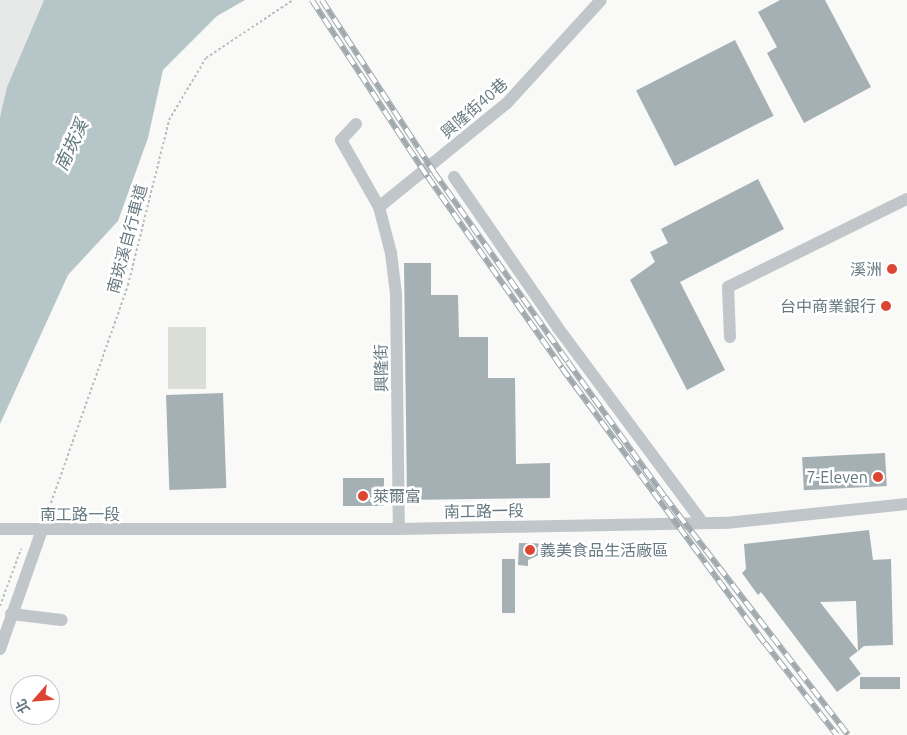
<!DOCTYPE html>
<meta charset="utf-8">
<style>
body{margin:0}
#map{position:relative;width:907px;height:735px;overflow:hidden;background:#f9f9f7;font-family:Ubuntu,"Noto Sans TC",sans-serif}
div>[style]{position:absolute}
.built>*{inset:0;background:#e7e9e8}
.green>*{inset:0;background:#daded7;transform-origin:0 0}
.water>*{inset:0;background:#b6c5c7}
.building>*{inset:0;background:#a5b0b4;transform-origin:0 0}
.path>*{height:2px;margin-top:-1px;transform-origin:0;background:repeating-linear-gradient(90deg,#b9bdbf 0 2.5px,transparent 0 5px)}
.minor>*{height:12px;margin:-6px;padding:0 6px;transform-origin:6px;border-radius:6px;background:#c0c6c9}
.rail>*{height:5.5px;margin-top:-2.75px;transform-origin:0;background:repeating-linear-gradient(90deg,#fff 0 11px,#a0a9ad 0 22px);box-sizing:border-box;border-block:1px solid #a0a9ad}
.dots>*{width:14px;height:14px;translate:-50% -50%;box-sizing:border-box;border:2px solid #fff;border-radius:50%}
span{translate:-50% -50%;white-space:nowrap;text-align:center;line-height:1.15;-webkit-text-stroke:5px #fff;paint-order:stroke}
.street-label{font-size:16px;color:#667981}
.poi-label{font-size:16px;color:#667981}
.right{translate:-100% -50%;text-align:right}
.left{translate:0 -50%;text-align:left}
.water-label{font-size:18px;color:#60777b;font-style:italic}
.north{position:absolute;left:10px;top:675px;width:50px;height:50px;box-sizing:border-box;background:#fff;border:1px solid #c2c9cd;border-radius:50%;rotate:243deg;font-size:14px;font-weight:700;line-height:20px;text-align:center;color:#667981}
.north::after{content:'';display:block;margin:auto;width:18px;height:22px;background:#dd4533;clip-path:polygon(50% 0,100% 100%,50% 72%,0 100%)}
</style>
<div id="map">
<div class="built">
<div style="clip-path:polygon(0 0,44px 0,7px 87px,0 117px)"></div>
</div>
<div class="green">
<div style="left:168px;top:327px;width:38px;height:62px"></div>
</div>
<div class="water">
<div style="clip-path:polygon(44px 0,245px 0,217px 16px,163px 70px,148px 138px,118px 221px,68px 275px,0 424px,0 117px,7px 87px)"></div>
</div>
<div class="building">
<div style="clip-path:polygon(780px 0,825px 0,871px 87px,804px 123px,767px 53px,777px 47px,758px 12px)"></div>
<div style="left:735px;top:40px;width:85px;height:111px;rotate:63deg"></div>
<div style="clip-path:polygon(758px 179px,784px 229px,680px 282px,725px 370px,687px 390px,630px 280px,655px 262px,650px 252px,668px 243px,661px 229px)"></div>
<div style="clip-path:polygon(404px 263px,431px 263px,431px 295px,458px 295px,459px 337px,488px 337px,488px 378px,515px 378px,516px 464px,550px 463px,550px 498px,407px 500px)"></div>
<div style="left:223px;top:393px;width:95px;height:57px;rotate:88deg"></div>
<div style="left:885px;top:453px;width:33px;height:83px;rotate:87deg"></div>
<div style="left:384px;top:478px;width:28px;height:41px;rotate:90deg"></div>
<div style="clip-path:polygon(869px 530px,873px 560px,891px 559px,893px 645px,864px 646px,858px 651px,856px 601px,820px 602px,858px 651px,849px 658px,861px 674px,837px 692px,761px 592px,758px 595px,742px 573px,746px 569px,744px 544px)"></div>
<div style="clip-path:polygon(519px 543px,563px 544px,528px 560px,528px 566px,518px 565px)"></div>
<div style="left:502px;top:559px;width:13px;height:54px"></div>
<div style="left:900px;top:677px;width:12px;height:40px;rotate:90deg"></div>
</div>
<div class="path">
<div style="left:46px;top:517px;width:246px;rotate:-70.5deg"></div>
<div style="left:128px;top:285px;width:170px;rotate:-76deg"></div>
<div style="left:169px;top:120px;width:72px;rotate:-59.2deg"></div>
<div style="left:206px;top:58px;width:105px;rotate:-33.7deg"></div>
<div style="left:0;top:606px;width:61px;rotate:-69.8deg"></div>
</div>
<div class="minor">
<div style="left:356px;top:124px;width:22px;rotate:133deg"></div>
<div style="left:341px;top:140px;width:77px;rotate:60.4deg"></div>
<div style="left:379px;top:207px;width:48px;rotate:75.4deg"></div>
<div style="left:391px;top:253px;width:41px;rotate:83deg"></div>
<div style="left:396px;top:294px;width:235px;rotate:89.3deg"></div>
<div style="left:454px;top:177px;width:183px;rotate:55.4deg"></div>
<div style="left:558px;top:328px;width:243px;rotate:53.4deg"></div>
<div style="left:379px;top:207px;width:165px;rotate:-39.1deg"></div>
<div style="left:507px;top:103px;width:139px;rotate:-47.6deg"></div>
<div style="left:730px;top:337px;width:50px;rotate:-92.3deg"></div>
<div style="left:728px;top:287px;width:199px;rotate:-26.2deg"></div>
<div style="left:0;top:529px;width:399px"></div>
<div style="left:399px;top:529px;width:327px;rotate:-1.1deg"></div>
<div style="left:726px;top:523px;width:182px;rotate:-6deg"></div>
<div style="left:11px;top:614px;width:51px;rotate:6.7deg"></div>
<div style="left:0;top:649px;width:126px;rotate:-70.6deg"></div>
</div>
<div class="rail">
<div style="left:312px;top:0;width:212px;rotate:56.8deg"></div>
<div style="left:428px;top:177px;width:233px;rotate:54.9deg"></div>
<div style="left:562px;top:368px;width:342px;rotate:53.6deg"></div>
<div style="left:765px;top:643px;width:117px;rotate:52deg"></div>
<div style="left:322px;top:0;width:205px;rotate:56.9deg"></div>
<div style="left:434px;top:172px;width:232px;rotate:54.8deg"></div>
<div style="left:568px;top:362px;width:166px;rotate:54.3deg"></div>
<div style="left:665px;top:497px;width:300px;rotate:52.4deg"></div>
</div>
<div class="dots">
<div style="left:892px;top:269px;background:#dd4533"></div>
<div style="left:886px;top:306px;background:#dd4533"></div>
<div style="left:878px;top:477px;background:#dd4533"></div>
<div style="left:363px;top:496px;background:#dd4533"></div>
<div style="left:530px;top:550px;background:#dd4533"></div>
</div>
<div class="street-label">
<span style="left:474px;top:108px;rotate:-41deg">興隆街40巷</span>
<span style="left:127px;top:239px;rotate:-75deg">南崁溪自行車道</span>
<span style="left:381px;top:368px;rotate:-91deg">興隆街</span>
<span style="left:484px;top:511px;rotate:-1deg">南工路一段</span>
<span style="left:80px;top:514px">南工路一段</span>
</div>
<div class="poi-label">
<span class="right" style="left:882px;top:269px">溪洲</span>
<span class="right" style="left:876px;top:306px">台中商業銀行</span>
<span class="right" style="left:868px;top:477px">7-Eleven</span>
<span class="left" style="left:373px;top:496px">萊爾富</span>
<span class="left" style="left:540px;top:550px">義美食品生活廠區</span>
</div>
<div class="water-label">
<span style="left:71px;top:145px;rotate:-65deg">南崁溪</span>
</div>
<div class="north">北</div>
</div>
